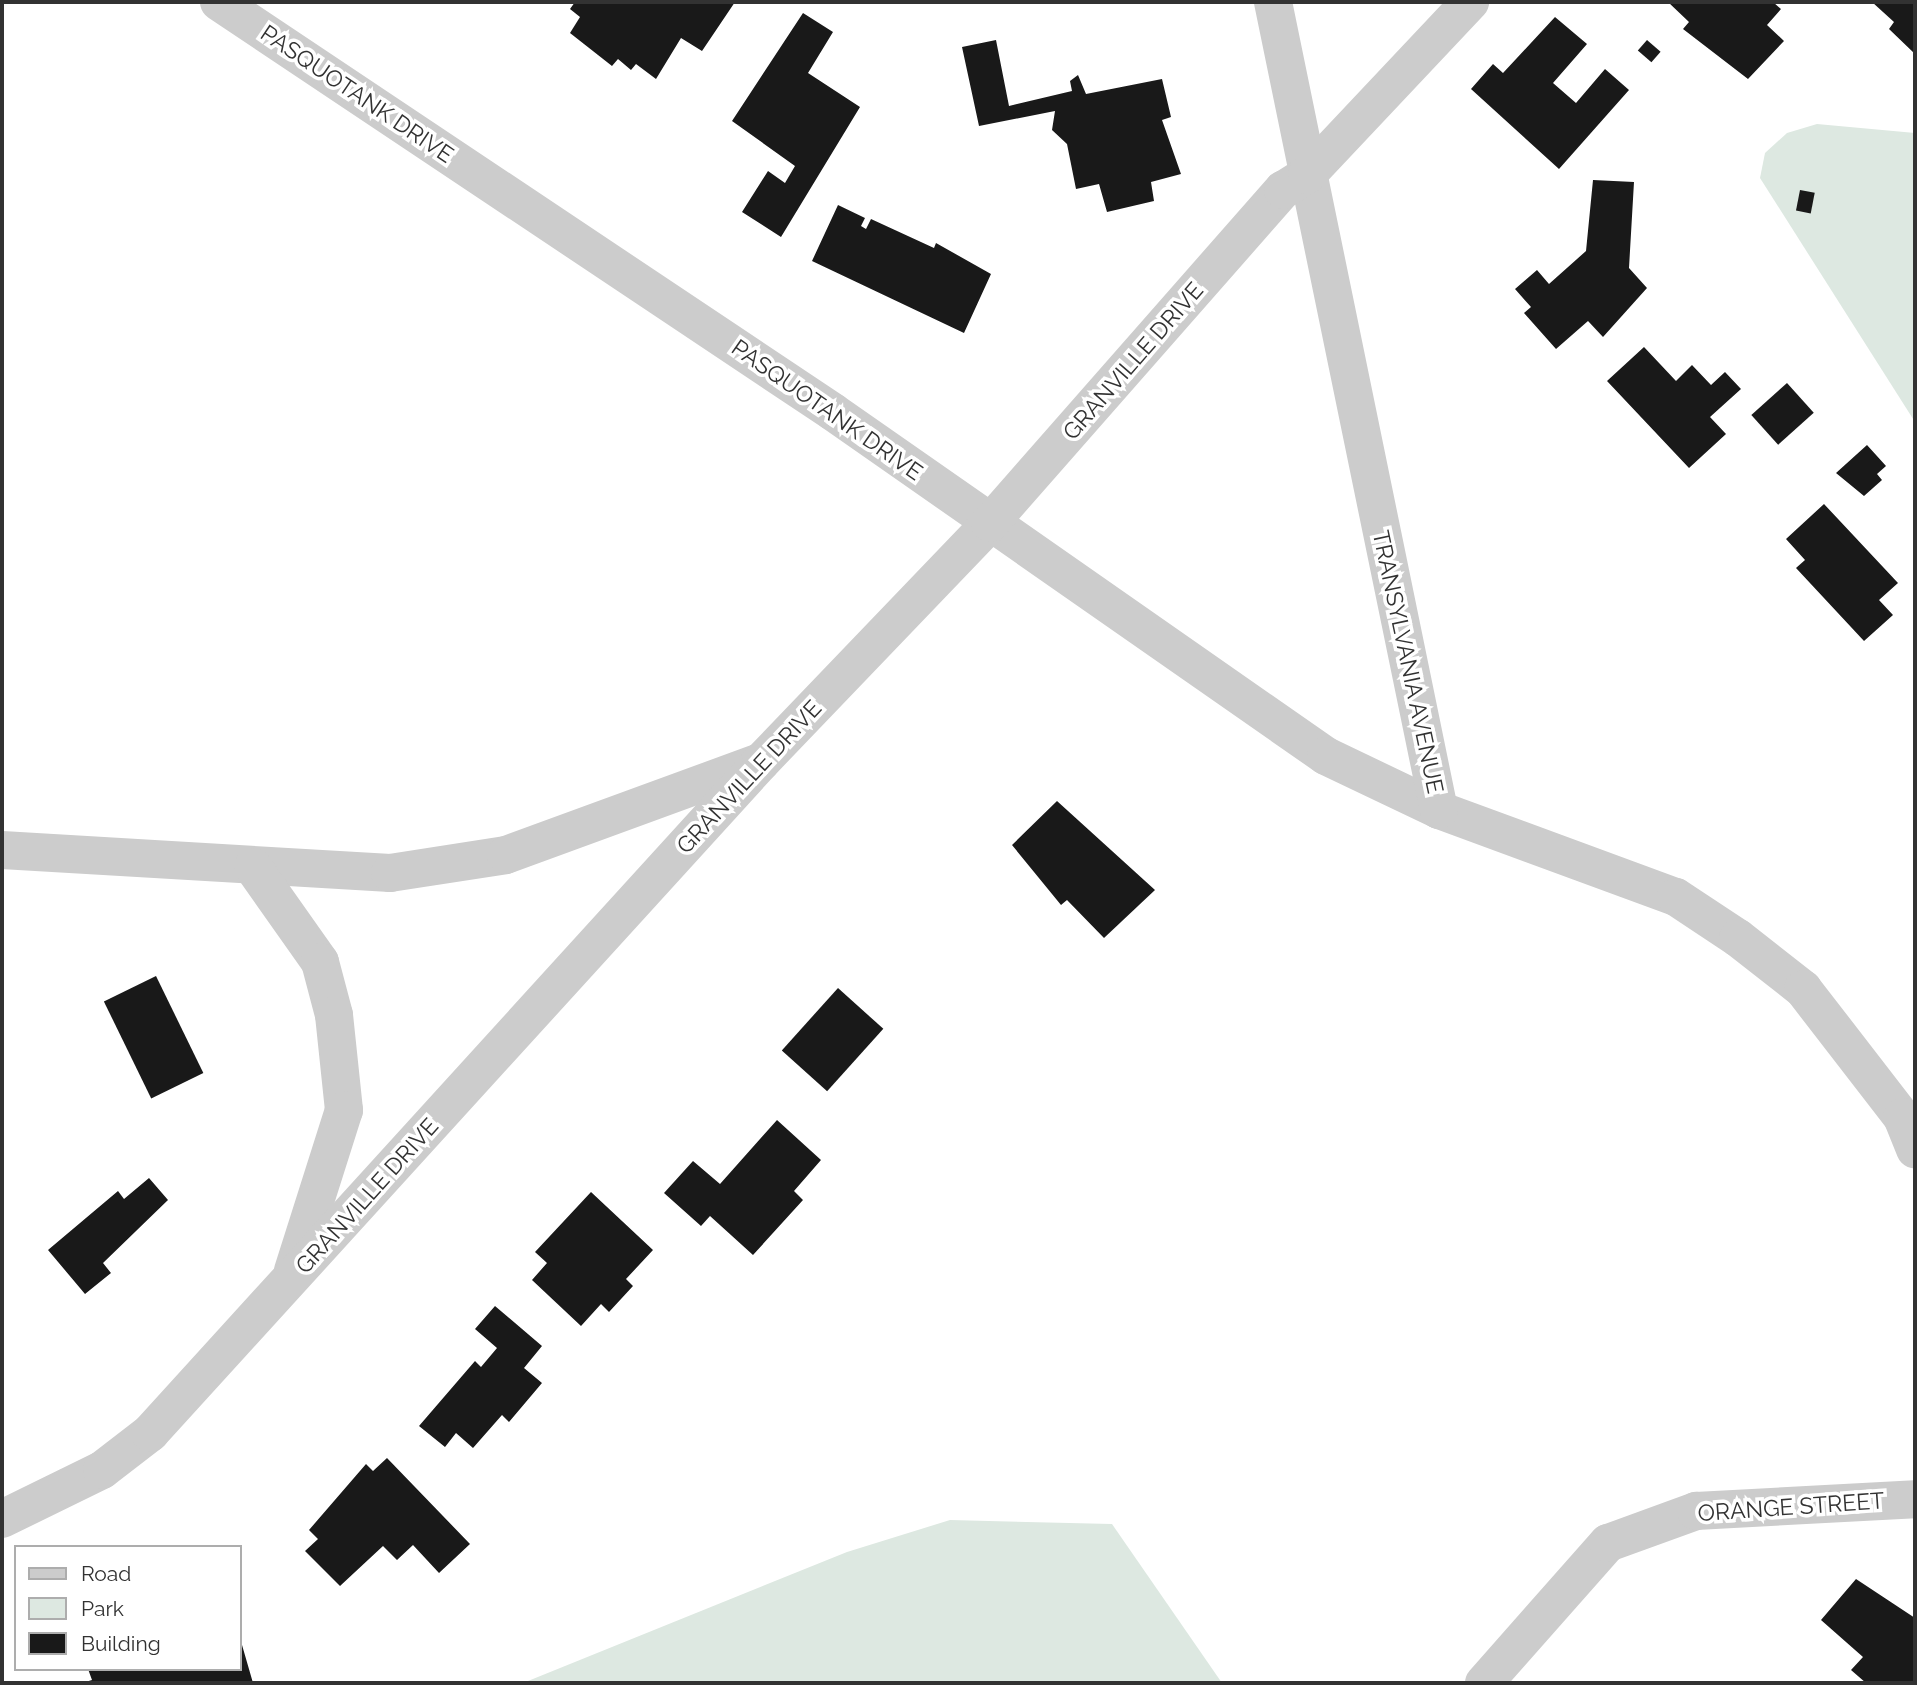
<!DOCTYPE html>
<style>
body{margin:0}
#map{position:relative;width:1917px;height:1685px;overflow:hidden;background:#fff;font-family:Raleway,sans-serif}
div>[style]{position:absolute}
.green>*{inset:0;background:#dde8e1}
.building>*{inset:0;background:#191919;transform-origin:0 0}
.minor>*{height:38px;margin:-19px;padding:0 19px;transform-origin:19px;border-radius:19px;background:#ccc}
span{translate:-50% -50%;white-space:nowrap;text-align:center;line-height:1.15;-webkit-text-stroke:7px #fff;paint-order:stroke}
.street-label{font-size:23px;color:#323232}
.frame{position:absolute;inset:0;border:4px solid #323232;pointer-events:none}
.legend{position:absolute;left:14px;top:1545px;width:228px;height:126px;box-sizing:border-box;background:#fff;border:2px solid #adadad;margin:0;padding:9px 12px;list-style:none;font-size:21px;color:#323232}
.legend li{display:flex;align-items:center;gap:14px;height:35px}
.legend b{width:35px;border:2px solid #adadad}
</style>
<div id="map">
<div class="green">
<div style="clip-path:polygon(1817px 124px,1915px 133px,1915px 422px,1760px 178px,1765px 153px,1787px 133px)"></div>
<div style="clip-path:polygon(950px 1520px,1112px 1524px,1222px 1683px,523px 1683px,847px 1552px)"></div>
</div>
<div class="building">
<div style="clip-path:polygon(575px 2px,735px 2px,702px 51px,681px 38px,656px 79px,636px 64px,631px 70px,618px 59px,612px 66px,570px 33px,580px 17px,570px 9px)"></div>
<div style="clip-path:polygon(1668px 2px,1773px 2px,1781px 9px,1767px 25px,1784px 41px,1748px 79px,1683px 29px,1689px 22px)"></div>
<div style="clip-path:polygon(1872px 2px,1915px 2px,1915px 54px,1889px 29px,1894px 22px)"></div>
<div style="clip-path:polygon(803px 13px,833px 32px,808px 73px,860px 107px,781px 237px,742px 212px,768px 171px,785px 183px,795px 166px,732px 121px)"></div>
<div style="clip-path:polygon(1555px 17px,1587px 44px,1553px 83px,1576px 103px,1605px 69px,1629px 90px,1559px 169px,1471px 89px,1493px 64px,1503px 73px)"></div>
<div style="clip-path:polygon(996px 40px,1009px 106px,1072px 91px,1070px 81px,1078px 75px,1086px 94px,1162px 79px,1171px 117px,1162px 120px,1181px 174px,1151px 182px,1154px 201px,1107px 212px,1099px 184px,1076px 189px,1067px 144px,1052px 130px,1055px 111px,979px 126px,962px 47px)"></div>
<div style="left:1647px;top:40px;width:18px;height:14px;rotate:41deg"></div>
<div style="clip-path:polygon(1593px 180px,1634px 182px,1629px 268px,1647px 288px,1603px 337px,1588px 321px,1556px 349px,1524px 313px,1531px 307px,1515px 289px,1537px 270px,1549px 284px,1586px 251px)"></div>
<div style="left:1800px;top:190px;width:15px;height:21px;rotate:11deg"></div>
<div style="clip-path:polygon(838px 205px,865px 218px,861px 226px,866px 229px,871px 219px,934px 248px,936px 243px,991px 274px,964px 333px,812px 261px)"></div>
<div style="clip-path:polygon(1644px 347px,1676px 381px,1692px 365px,1711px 385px,1725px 372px,1741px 389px,1710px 417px,1726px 434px,1689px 468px,1607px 381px)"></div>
<div style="left:1787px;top:383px;width:40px;height:48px;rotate:48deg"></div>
<div style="clip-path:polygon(1867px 445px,1886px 466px,1877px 474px,1882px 480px,1864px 496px,1836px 473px)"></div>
<div style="clip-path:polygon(1824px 504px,1898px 583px,1879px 600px,1893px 615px,1864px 641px,1796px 568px,1805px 560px,1786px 539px)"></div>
<div style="clip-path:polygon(1057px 801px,1155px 890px,1104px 938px,1067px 900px,1061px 905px,1012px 845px)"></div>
<div style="left:156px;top:976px;width:108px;height:58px;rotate:64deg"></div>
<div style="left:838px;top:988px;width:61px;height:84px;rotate:42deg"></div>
<div style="clip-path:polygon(777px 1120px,821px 1160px,794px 1191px,803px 1200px,753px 1255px,710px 1216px,701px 1226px,664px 1193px,693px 1161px,720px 1184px)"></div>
<div style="clip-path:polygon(149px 1178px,168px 1200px,103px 1263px,111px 1273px,85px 1294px,48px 1250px,118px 1191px,124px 1199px)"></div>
<div style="clip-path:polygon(591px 1192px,653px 1250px,626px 1279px,633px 1286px,609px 1312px,601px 1304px,581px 1326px,532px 1280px,547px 1263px,535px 1252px)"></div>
<div style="clip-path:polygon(495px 1306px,542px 1346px,524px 1368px,542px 1383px,509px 1422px,502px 1415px,473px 1448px,456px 1433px,445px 1447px,419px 1426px,475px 1361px,481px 1367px,497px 1348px,475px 1329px)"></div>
<div style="clip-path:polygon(387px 1458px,470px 1544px,439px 1573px,413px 1545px,397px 1560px,383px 1546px,340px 1586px,305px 1551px,318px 1539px,309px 1530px,366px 1464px,373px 1471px)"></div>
<div style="clip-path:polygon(1856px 1579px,1915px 1618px,1915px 1683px,1866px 1683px,1851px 1670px,1863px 1657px,1821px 1620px)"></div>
<div style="clip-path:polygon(240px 1638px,253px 1683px,82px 1683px,92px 1680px,88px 1669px,240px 1669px)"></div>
</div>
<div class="minor">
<div style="left:219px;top:2px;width:738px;rotate:33.73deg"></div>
<div style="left:833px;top:412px;width:601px;rotate:34.91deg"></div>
<div style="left:1326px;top:756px;width:125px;rotate:25.5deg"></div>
<div style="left:1439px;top:810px;width:252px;rotate:20.2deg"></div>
<div style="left:1676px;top:897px;width:74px;rotate:33.5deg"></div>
<div style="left:1738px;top:938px;width:83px;rotate:38.1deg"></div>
<div style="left:1803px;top:989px;width:162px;rotate:52.3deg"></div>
<div style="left:1902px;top:1117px;width:35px;rotate:68deg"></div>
<div style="left:1273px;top:2px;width:825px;rotate:78.39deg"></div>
<div style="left:2px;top:850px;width:389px;rotate:3.4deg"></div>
<div style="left:390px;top:873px;width:117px;rotate:-8.8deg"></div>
<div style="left:506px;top:855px;width:268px;rotate:-20.1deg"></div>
<div style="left:253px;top:867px;width:116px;rotate:54.8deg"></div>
<div style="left:320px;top:962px;width:55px;rotate:75.2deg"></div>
<div style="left:334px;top:1015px;width:96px;rotate:84deg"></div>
<div style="left:344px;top:1110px;width:169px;rotate:107.6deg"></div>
<div style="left:2px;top:1519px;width:111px;rotate:-26.1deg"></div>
<div style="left:102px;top:1470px;width:61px;rotate:-37.6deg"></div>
<div style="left:150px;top:1433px;width:908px;rotate:-47.68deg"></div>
<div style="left:761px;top:762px;width:331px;rotate:-46.2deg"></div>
<div style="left:990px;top:523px;width:444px;rotate:-48.7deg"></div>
<div style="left:1283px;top:190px;width:28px;rotate:-32deg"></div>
<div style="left:1307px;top:175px;width:238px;rotate:-46.7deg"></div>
<div style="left:1484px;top:1683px;width:187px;rotate:-48.5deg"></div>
<div style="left:1608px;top:1543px;width:94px;rotate:-20deg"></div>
<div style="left:1696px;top:1511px;width:219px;rotate:-3.1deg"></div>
</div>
<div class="street-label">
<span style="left:357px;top:94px;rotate:34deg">PASQUOTANK DRIVE</span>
<span style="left:1133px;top:361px;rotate:-49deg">GRANVILLE DRIVE</span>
<span style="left:827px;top:410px;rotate:35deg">PASQUOTANK DRIVE</span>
<span style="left:1408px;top:662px;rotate:78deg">TRANSYLVANIA AVENUE</span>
<span style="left:749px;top:777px;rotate:-47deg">GRANVILLE DRIVE</span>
<span style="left:367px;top:1196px;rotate:-48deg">GRANVILLE DRIVE</span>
<span style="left:1791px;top:1507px;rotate:-4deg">ORANGE STREET</span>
</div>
<div class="frame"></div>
<ul class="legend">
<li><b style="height:9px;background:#ccc"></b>Road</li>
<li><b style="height:19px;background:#dde8e1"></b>Park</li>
<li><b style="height:19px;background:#191919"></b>Building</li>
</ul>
</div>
